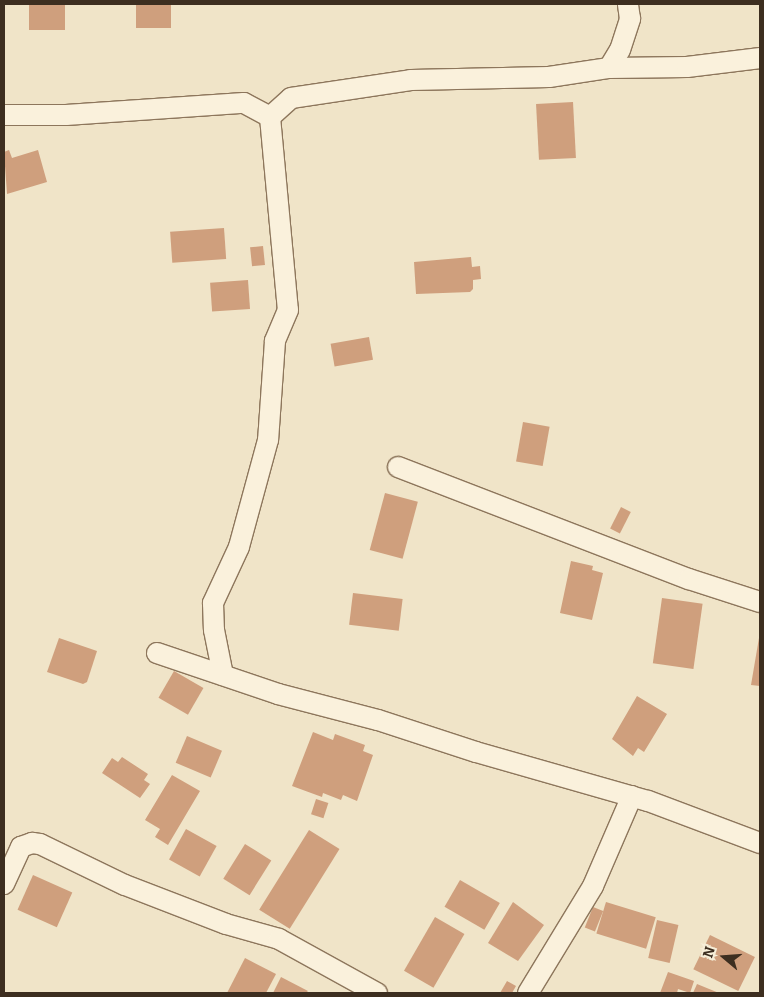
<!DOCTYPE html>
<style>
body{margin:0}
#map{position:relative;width:764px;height:997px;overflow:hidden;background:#f0e4c8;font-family:Bitter,serif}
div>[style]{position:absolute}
.building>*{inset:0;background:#cf9f7d;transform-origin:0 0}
.roads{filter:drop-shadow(1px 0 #8d765c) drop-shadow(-1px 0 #8d765c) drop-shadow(0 1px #8d765c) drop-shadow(0 -1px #8d765c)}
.minor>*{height:20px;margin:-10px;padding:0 10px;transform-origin:10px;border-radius:10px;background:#faf1dc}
span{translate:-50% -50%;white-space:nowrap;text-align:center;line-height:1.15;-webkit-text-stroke:5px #f7eed8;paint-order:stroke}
.frame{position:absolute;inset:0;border:5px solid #3d2e20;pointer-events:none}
.north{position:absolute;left:699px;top:932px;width:50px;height:50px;-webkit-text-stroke:4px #f7eed8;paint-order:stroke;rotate:288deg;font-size:14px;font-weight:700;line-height:20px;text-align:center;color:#3d2e20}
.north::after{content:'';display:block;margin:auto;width:18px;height:22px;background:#3d2e20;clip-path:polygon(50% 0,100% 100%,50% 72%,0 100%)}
</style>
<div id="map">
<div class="building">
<div style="left:29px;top:4px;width:36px;height:26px"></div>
<div style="left:136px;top:4px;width:35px;height:24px"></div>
<div style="left:573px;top:102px;width:56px;height:37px;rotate:87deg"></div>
<div style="clip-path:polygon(9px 150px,12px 158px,38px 150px,47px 182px,7px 194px,4px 152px)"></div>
<div style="left:224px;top:228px;width:31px;height:54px;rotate:86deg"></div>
<div style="left:263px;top:246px;width:19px;height:13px;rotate:84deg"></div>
<div style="clip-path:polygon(471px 257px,472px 267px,480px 266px,481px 279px,473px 280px,473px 289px,470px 292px,416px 294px,414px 262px)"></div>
<div style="left:248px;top:280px;width:29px;height:38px;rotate:86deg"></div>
<div style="left:369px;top:337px;width:23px;height:39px;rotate:80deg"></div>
<div style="left:523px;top:422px;width:27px;height:40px;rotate:10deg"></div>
<div style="left:385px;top:493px;width:34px;height:59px;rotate:15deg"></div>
<div style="left:621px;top:507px;width:11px;height:24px;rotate:27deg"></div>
<div style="clip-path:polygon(571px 561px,593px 566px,592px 570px,603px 573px,592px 620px,560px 613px)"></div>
<div style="left:353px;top:593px;width:50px;height:32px;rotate:7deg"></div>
<div style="left:662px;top:598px;width:41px;height:66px;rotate:8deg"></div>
<div style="clip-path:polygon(760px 632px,760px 686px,751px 685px)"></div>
<div style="clip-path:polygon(59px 638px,97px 651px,87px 682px,83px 684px,47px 672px)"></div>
<div style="left:174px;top:671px;width:34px;height:31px;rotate:30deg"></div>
<div style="clip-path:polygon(637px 696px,667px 714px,644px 752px,638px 748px,633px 756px,612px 739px)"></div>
<div style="clip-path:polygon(313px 732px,333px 740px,335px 734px,365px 745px,363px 751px,373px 755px,357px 801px,343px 795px,341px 800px,323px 793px,322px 797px,292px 786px)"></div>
<div style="left:187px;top:736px;width:38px;height:29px;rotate:23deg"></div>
<div style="clip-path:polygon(122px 757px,148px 774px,144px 780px,150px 784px,140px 798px,102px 773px,112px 758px,118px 762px)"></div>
<div style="clip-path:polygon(172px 775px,200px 791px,168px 845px,155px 837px,160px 829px,145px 820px)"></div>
<div style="left:316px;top:799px;width:13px;height:16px;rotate:18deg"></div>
<div style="left:186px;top:829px;width:35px;height:35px;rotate:29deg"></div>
<div style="left:309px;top:830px;width:36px;height:94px;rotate:32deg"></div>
<div style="left:245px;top:844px;width:31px;height:41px;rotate:32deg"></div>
<div style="left:33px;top:875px;width:43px;height:38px;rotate:24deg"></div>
<div style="left:460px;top:880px;width:46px;height:31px;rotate:30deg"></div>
<div style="clip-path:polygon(513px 902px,544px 925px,518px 961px,488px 943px)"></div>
<div style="left:606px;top:902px;width:52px;height:33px;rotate:17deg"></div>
<div style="left:593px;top:907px;width:11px;height:22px;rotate:22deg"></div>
<div style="left:435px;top:917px;width:34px;height:62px;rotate:30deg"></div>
<div style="left:657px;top:920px;width:22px;height:39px;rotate:13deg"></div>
<div style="left:710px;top:935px;width:50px;height:38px;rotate:26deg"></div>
<div style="clip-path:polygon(245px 958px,276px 974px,266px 993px,227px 993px)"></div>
<div style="clip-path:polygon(668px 972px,694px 981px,690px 993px,678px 989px,677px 993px,660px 993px)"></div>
<div style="clip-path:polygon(281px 977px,308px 991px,306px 993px,273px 993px)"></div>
<div style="clip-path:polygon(507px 981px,516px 986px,512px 993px,500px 993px)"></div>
<div style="clip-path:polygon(697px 984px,719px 993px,693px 993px)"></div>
</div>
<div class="roads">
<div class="minor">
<div style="left:609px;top:68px;width:21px;rotate:-59deg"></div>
<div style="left:620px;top:50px;width:33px;rotate:-72deg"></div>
<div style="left:630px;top:19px;width:15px;rotate:-98deg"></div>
<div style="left:4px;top:115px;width:62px"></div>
<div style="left:66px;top:115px;width:178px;rotate:-3.9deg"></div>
<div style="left:244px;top:103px;width:30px;rotate:28deg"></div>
<div style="left:270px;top:117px;width:194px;rotate:84.7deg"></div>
<div style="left:288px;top:310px;width:34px;rotate:113deg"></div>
<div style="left:275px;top:341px;width:99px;rotate:94deg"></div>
<div style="left:268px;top:440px;width:111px;rotate:105.2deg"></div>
<div style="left:239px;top:547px;width:62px;rotate:114.9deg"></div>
<div style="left:213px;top:603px;width:27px;rotate:88deg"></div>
<div style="left:214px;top:630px;width:46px;rotate:78.7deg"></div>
<div style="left:270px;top:117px;width:28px;rotate:-42deg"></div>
<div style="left:291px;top:98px;width:121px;rotate:-8.5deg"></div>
<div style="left:411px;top:80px;width:138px;rotate:-1.2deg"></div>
<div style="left:549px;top:77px;width:61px;rotate:-8.5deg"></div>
<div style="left:609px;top:68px;width:78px;rotate:-0.7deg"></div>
<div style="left:687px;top:67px;width:74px;rotate:-7deg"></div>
<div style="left:398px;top:467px;width:312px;rotate:21.1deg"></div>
<div style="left:689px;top:579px;width:75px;rotate:17.9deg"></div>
<div style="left:157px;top:653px;width:128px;rotate:18.7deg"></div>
<div style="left:278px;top:694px;width:103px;rotate:14.6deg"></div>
<div style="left:378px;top:720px;width:103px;rotate:18.1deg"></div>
<div style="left:476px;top:752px;width:179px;rotate:15.9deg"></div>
<div style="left:648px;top:801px;width:120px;rotate:20.6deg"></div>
<div style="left:4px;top:884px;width:41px;rotate:-65.3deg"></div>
<div style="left:21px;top:847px;width:12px;rotate:-20deg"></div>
<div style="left:32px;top:843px;width:8px;rotate:7deg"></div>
<div style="left:40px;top:844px;width:94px;rotate:25.8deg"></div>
<div style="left:125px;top:885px;width:108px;rotate:21.1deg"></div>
<div style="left:226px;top:924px;width:55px;rotate:15.8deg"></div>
<div style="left:279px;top:939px;width:112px;rotate:28.9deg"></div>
<div style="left:528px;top:993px;width:125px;rotate:-58.7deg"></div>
<div style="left:593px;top:886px;width:98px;rotate:-66.6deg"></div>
</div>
</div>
<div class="frame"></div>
<div class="north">N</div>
</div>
